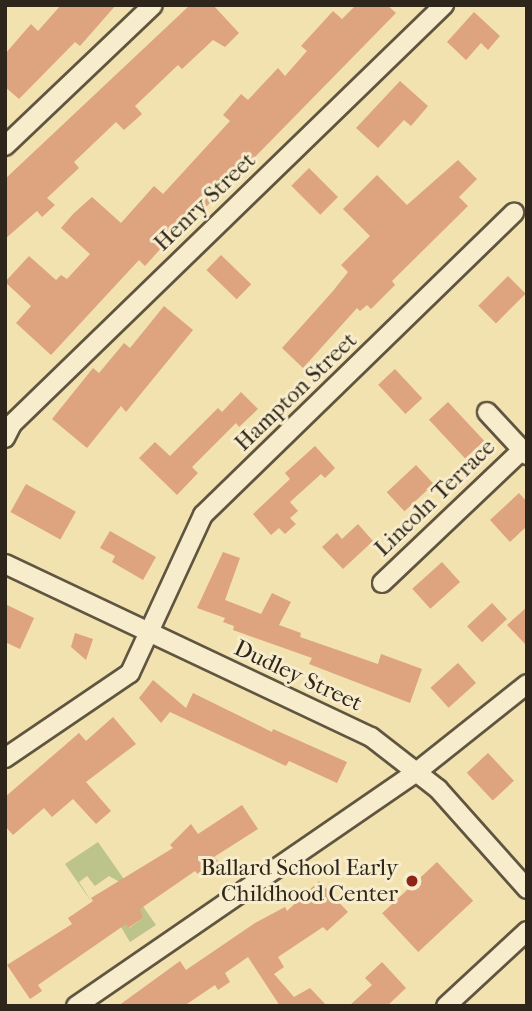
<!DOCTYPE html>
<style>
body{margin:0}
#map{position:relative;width:532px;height:1011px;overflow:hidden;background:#f2e2b0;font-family:"IM FELL French Canon",serif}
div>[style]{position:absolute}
.green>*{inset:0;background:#bcc38b}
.building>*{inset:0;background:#dea37f;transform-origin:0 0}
.roads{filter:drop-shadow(2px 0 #605540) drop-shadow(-2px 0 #605540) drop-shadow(0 2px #605540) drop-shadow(0 -2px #605540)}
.minor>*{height:18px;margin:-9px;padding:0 9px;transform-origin:9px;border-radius:9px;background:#f7eccc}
.dots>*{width:19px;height:19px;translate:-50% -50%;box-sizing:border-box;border:4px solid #f7eccc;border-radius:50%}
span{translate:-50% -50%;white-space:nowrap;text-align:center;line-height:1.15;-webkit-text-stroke:6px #f7eccc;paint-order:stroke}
.street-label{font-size:23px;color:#2f261b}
.poi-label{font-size:23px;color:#2f261b}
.right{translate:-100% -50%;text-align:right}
.frame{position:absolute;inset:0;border:7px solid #2f261b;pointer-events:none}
</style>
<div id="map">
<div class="green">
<div style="clip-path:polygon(98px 842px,156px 925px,130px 942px,121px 927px,125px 923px,129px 928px,143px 918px,123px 884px,109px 876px,95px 886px,87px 876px,79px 882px,93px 904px,65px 864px)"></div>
</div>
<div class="building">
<div style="clip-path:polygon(61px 5px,116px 5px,80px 46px,75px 42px,19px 99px,5px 87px,5px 54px,31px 24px,38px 31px)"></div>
<div style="clip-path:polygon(190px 5px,213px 5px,239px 33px,225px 47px,213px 40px,182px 69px,178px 65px,135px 106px,142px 114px,124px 130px,116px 122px,74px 162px,79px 168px,47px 198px,55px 205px,42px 217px,37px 211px,5px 239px,5px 179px)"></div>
<div style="clip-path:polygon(356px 5px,387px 5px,396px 13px,204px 209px,200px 205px,145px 266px,139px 260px,51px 355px,16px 323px,31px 306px,5px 282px,29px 256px,56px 280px,61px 275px,67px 279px,90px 254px,61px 228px,73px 214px,92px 197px,121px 223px,154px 186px,163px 194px,230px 121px,223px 115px,241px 94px,248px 100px,278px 68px,285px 76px,307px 51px,301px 46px,333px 11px,342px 19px)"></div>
<div style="clip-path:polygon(474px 12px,500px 36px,488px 50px,481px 43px,466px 60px,447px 42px)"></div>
<div style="clip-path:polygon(400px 81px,428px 106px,411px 126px,404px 120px,378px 148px,356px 128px)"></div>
<div style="clip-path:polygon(458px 160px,477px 179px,459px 197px,468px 206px,392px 281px,395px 285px,371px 309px,367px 305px,360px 311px,357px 308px,303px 368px,282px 348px,333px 291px,348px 272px,341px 265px,370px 236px,343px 209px,377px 175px,407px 205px)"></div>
<div style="left:309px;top:168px;width:41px;height:25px;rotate:45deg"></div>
<div style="left:221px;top:255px;width:42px;height:21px;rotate:44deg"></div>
<div style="left:508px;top:276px;width:25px;height:42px;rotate:45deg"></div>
<div style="clip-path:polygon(164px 306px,193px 330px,126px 412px,121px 406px,87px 448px,52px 419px,93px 368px,99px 373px,124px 343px,130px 348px)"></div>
<div style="left:395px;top:369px;width:40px;height:23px;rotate:47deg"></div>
<div style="clip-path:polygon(241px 392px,258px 409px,239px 427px,236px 423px,192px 467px,198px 473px,177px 495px,139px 458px,155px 442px,170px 456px,218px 408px,222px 412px)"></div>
<div style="left:448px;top:402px;width:53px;height:26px;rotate:47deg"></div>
<div style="clip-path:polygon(315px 446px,335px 468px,325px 478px,321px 474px,290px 502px,298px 511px,290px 518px,296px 524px,285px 534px,279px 528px,271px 535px,253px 514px,290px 479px,285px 473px)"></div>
<div style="left:416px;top:465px;width:26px;height:40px;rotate:47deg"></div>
<div style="left:26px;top:484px;width:57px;height:32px;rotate:29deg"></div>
<div style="clip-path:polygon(519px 493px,527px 502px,527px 526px,510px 542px,490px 520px)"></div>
<div style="clip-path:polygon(358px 524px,373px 541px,343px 569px,322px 547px,337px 533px,342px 539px)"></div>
<div style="clip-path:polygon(110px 531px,156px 557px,143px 580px,112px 562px,115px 556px,100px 548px)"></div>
<div style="clip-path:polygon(223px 552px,240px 558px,225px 600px,261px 614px,272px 593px,291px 602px,279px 625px,301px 633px,300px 637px,378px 664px,381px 654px,422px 669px,410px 703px,309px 664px,312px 658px,233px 630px,234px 626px,223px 622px,225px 618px,197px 608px)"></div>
<div style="left:442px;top:562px;width:27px;height:40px;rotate:48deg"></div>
<div style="left:492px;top:603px;width:22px;height:34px;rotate:47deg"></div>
<div style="clip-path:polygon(5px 604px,34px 618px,20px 649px,5px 642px)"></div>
<div style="clip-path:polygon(527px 607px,527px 646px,507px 625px)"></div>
<div style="clip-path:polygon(75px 633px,93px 639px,86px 660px,71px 647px)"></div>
<div style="left:458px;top:663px;width:27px;height:37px;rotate:48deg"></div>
<div style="clip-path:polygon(153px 680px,186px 708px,193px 693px,272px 732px,273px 729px,347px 762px,337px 783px,289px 761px,286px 766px,170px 712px,161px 723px,139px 698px)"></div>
<div style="clip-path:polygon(113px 717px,136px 744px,86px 782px,111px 811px,96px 824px,73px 799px,52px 817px,44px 808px,13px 835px,5px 826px,5px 797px,79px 733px,86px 741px)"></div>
<div style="left:488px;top:753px;width:38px;height:29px;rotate:47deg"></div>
<div style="clip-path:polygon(242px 805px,258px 829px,214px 857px,218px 861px,201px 877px,195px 871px,140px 909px,143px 918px,128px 928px,126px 924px,38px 985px,42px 991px,30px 999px,7px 965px,72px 924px,68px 918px,93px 901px,91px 898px,173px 848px,170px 845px,191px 824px,198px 834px)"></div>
<div style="left:437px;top:862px;width:53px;height:75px;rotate:47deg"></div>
<div style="clip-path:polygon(319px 881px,348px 912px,327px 931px,323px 927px,278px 957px,284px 967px,274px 974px,294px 997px,310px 988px,327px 1006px,280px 1006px,248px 957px,225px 973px,230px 982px,218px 990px,215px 985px,184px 1006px,118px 1006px,180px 961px,186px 970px,255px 923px,285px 907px,287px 911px)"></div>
<div style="clip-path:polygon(382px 962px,406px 988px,387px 1006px,349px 1006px,372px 985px,365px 978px)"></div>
</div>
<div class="roads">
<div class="minor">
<div style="left:5px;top:146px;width:204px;rotate:-43.6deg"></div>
<div style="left:487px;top:412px;width:59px;rotate:47.1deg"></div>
<div style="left:5px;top:438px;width:16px;rotate:-63deg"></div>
<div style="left:12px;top:424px;width:602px;rotate:-44.12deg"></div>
<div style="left:5px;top:564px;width:405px;rotate:25.3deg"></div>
<div style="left:371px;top:737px;width:85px;rotate:37.8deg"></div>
<div style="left:438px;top:789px;width:134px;rotate:48.3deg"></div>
<div style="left:382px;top:583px;width:193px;rotate:-43.5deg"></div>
<div style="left:5px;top:758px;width:151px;rotate:-34.2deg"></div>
<div style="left:130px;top:673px;width:174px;rotate:-65.2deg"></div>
<div style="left:203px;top:515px;width:434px;rotate:-44.2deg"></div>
<div style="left:76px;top:1006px;width:416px;rotate:-34.5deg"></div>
<div style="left:419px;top:770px;width:138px;rotate:-38.5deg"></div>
<div style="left:446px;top:1006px;width:110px;rotate:-42.8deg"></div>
</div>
</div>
<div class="dots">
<div style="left:412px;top:881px;background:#8f2418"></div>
</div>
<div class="street-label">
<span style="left:205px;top:202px;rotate:-44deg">Henry Street</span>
<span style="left:296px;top:392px;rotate:-44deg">Hampton Street</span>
<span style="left:435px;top:498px;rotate:-44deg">Lincoln Terrace</span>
<span style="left:298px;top:676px;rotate:25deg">Dudley Street</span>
</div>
<div class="poi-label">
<span class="right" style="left:398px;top:881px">Ballard School Early<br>Childhood Center</span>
</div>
<div class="frame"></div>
</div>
